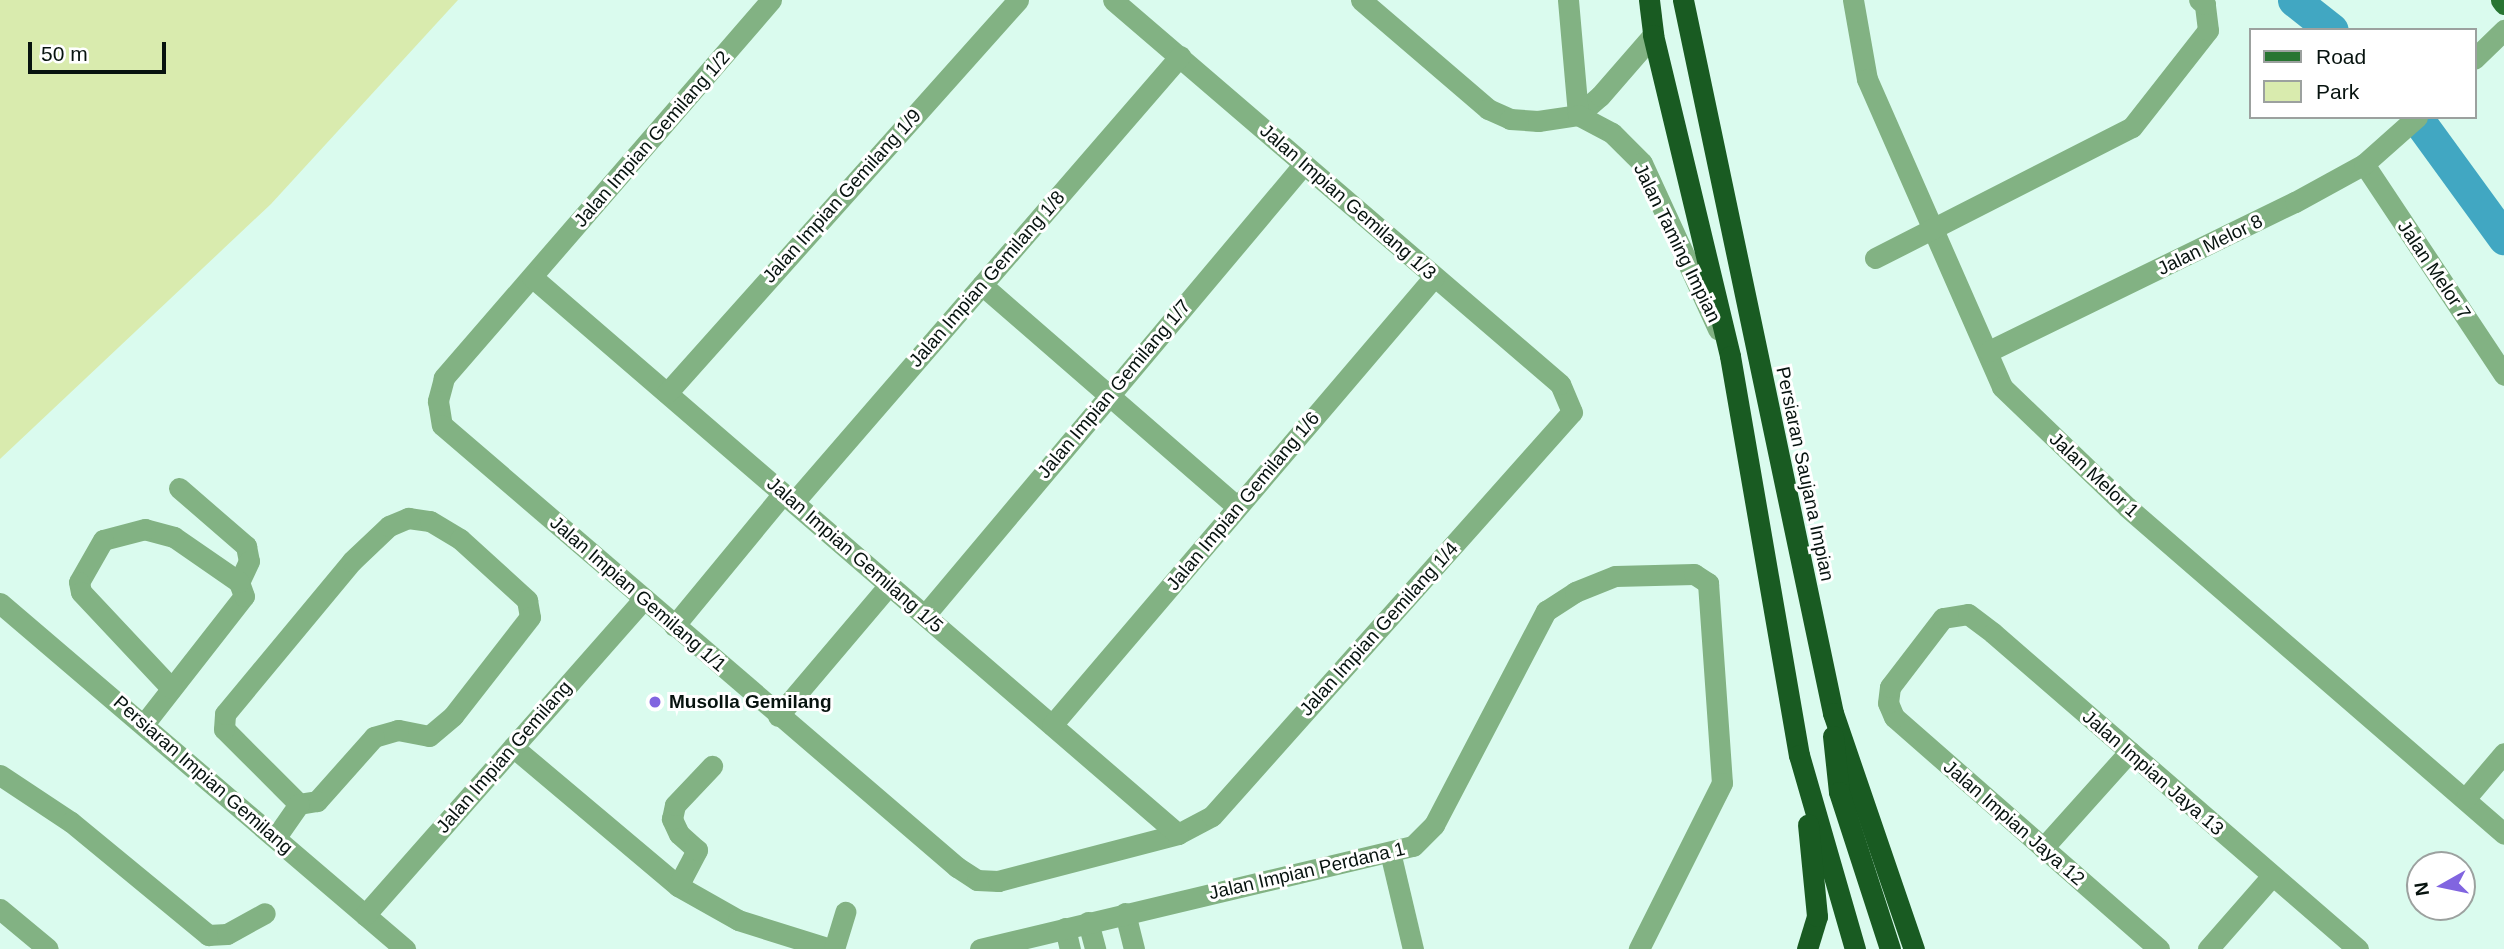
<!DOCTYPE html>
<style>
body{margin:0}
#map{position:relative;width:2504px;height:949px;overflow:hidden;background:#dafbee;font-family:Helvetica,sans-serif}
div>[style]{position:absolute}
.green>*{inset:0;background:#d9ebae}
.river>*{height:33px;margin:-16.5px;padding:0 16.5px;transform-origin:16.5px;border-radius:16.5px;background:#41a7c2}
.minor>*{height:21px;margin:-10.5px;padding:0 10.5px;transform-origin:10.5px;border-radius:10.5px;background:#82b283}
.major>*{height:21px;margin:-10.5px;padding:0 10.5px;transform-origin:10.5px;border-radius:10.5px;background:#287532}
.highway>*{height:21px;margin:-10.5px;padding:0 10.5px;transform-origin:10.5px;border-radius:10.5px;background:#195b22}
.dots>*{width:19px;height:19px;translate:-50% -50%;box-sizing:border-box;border:4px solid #fff;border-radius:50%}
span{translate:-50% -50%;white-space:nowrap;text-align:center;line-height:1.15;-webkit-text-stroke:6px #fff;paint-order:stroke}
.street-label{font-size:19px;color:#07130f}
.poi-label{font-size:19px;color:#07130f;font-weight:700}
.left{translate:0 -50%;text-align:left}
.legend{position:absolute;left:2249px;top:28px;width:228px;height:91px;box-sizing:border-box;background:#fff;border:2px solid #9ca19f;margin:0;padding:9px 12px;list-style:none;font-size:21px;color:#07130f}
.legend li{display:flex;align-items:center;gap:14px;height:35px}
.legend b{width:35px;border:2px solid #9ca19f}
.north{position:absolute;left:2406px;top:851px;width:70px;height:70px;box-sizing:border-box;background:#fff;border:2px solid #9ca19f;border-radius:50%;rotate:261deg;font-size:19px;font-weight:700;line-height:28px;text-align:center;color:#07130f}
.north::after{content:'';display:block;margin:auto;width:24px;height:32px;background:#8165e0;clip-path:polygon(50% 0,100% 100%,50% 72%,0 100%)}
.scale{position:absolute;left:28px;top:42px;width:138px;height:32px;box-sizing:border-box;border:4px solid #07130f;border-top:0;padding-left:9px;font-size:21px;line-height:24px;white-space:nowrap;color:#07130f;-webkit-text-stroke:5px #fff;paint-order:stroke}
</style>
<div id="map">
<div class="green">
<div style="clip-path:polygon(0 0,458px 0,271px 204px,0 459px)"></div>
</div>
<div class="river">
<div style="left:2294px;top:0;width:48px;rotate:38.3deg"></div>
<div style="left:2416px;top:117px;width:150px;rotate:54deg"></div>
</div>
<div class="minor">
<div style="left:771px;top:0;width:500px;rotate:130.9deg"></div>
<div style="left:444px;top:378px;width:24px;rotate:105deg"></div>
<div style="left:438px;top:401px;width:24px;rotate:81deg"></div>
<div style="left:442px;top:425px;width:679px;rotate:40.64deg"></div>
<div style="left:957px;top:867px;width:24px;rotate:33deg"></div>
<div style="left:977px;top:880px;width:21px;rotate:3deg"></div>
<div style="left:998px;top:881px;width:186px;rotate:-14.6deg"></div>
<div style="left:1178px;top:834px;width:38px;rotate:-28deg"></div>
<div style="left:1212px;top:816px;width:541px;rotate:-48.3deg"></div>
<div style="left:1572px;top:412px;width:30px;rotate:-113deg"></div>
<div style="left:1560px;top:384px;width:589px;rotate:-139.34deg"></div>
<div style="left:1361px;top:0;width:167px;rotate:40.6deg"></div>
<div style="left:1488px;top:109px;width:24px;rotate:24deg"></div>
<div style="left:1510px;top:119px;width:28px;rotate:4deg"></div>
<div style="left:1538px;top:121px;width:40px;rotate:-8.5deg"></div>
<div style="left:1578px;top:115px;width:29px;rotate:-41deg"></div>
<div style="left:1600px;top:96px;width:81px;rotate:-49deg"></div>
<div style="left:1568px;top:0;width:115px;rotate:85deg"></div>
<div style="left:1853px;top:0;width:80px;rotate:80deg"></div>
<div style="left:1867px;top:79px;width:336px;rotate:66.3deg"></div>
<div style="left:2002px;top:387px;width:173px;rotate:43.8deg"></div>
<div style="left:2127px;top:507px;width:499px;rotate:40.9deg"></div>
<div style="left:2474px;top:59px;width:42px;rotate:-44deg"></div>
<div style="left:1578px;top:115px;width:38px;rotate:28deg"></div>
<div style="left:1612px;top:133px;width:42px;rotate:45deg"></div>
<div style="left:1642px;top:163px;width:183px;rotate:65.4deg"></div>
<div style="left:2364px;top:164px;width:253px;rotate:56.4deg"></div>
<div style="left:1875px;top:258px;width:288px;rotate:-27deg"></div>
<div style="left:2132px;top:127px;width:123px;rotate:-51.9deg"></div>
<div style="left:2208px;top:30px;width:26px;rotate:-97deg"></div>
<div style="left:2205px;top:4px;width:7px;rotate:-146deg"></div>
<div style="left:532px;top:277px;width:853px;rotate:40.77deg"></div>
<div style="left:982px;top:285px;width:338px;rotate:41deg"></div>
<div style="left:1989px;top:351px;width:340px;rotate:-26deg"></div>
<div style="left:2295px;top:202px;width:79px;rotate:-28.8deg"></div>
<div style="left:2364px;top:164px;width:71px;rotate:-41.6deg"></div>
<div style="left:667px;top:393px;width:527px;rotate:-48.23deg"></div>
<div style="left:179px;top:488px;width:89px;rotate:40.9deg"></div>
<div style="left:246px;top:546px;width:15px;rotate:79deg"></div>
<div style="left:249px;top:561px;width:23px;rotate:115deg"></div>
<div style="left:794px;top:502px;width:590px;rotate:-49.12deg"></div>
<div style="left:408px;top:518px;width:22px;rotate:8deg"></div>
<div style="left:430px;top:521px;width:35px;rotate:31deg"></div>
<div style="left:460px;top:539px;width:91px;rotate:42.3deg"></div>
<div style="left:527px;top:600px;width:17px;rotate:80deg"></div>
<div style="left:530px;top:617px;width:125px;rotate:127.9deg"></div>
<div style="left:453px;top:716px;width:31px;rotate:140deg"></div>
<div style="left:429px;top:736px;width:32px;rotate:-169deg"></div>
<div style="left:398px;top:730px;width:25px;rotate:164deg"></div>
<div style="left:374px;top:737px;width:86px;rotate:131.7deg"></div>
<div style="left:317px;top:801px;width:18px;rotate:171deg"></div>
<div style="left:299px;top:804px;width:106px;rotate:-135deg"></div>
<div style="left:224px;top:729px;width:15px;rotate:-86deg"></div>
<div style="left:225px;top:714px;width:199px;rotate:-50.3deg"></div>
<div style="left:352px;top:561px;width:51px;rotate:-43.4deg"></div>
<div style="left:389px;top:526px;width:21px;rotate:-23deg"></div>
<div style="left:0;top:603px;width:533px;rotate:40.51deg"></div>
<div style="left:925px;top:615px;width:589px;rotate:-49.96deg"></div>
<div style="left:674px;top:626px;width:171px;rotate:-50.5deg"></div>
<div style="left:778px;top:716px;width:172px;rotate:-49.7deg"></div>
<div style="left:144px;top:724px;width:162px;rotate:-52deg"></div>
<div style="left:244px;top:596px;width:15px;rotate:-110deg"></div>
<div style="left:239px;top:582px;width:79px;rotate:-145.3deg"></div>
<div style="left:174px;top:537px;width:30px;rotate:-165deg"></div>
<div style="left:145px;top:529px;width:43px;rotate:165.3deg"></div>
<div style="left:103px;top:540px;width:48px;rotate:119.7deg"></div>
<div style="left:79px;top:582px;width:10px;rotate:79deg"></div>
<div style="left:81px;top:592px;width:132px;rotate:46.8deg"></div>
<div style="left:1052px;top:725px;width:589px;rotate:-49.55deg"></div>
<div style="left:513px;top:747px;width:216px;rotate:40.1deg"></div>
<div style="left:678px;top:886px;width:69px;rotate:29.5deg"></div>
<div style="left:738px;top:920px;width:96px;rotate:17.5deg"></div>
<div style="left:0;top:775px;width:85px;rotate:33.5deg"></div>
<div style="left:71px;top:822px;width:178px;rotate:39.5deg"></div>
<div style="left:208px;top:935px;width:19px;rotate:-3deg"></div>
<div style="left:227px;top:934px;width:43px;rotate:-28.9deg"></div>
<div style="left:2465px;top:799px;width:60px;rotate:-49.7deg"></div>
<div style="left:276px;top:837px;width:40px;rotate:-55.1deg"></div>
<div style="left:2043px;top:848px;width:130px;rotate:-48.1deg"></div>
<div style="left:1390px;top:852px;width:100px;rotate:76.7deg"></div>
<div style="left:678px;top:886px;width:41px;rotate:-62.2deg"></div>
<div style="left:697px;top:850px;width:24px;rotate:-138deg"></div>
<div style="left:679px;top:834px;width:17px;rotate:-115deg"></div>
<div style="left:672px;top:819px;width:14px;rotate:-78deg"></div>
<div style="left:675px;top:805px;width:54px;rotate:-46.5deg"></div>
<div style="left:0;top:909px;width:62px;rotate:39.8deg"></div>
<div style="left:1125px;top:913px;width:37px;rotate:76deg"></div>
<div style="left:365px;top:915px;width:422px;rotate:-48.6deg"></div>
<div style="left:1088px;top:922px;width:28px;rotate:75deg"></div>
<div style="left:1065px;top:928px;width:22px;rotate:77deg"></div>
<div style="left:834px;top:949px;width:39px;rotate:-73deg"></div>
<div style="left:980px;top:949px;width:445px;rotate:-13.4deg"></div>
<div style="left:1413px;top:846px;width:30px;rotate:-45deg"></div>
<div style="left:1434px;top:825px;width:242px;rotate:-62.4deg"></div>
<div style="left:1546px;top:611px;width:35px;rotate:-33deg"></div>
<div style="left:1575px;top:592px;width:43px;rotate:-21.8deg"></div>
<div style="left:1615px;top:576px;width:79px;rotate:-1.5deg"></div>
<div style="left:1694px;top:574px;width:17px;rotate:33deg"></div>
<div style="left:1708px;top:583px;width:200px;rotate:86deg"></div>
<div style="left:1722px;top:783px;width:186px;rotate:116.6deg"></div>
<div style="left:2159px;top:949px;width:352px;rotate:-138.8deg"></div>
<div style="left:1894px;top:717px;width:15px;rotate:-113deg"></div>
<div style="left:1888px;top:703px;width:16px;rotate:-83deg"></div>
<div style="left:1890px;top:687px;width:87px;rotate:-52.5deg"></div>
<div style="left:1943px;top:618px;width:25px;rotate:-9deg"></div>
<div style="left:1968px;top:614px;width:31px;rotate:37deg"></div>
<div style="left:1993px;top:633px;width:483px;rotate:40.9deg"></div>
<div style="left:2208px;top:949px;width:96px;rotate:-48.8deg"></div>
</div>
<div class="major">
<div style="left:2501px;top:0;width:5px;rotate:53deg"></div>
</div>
<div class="highway">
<div style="left:1649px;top:0;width:35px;rotate:83deg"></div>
<div style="left:1653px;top:35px;width:330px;rotate:76.5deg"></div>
<div style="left:1730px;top:356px;width:405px;rotate:80.2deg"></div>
<div style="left:1799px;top:755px;width:202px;rotate:73.9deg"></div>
<div style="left:1683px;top:0;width:729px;rotate:78.12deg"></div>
<div style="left:1833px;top:713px;width:250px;rotate:71.1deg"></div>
<div style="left:1833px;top:736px;width:56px;rotate:83.9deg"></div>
<div style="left:1839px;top:792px;width:165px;rotate:72deg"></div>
<div style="left:1807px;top:949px;width:34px;rotate:-73deg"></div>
<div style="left:1817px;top:916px;width:92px;rotate:-95.6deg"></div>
</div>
<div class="dots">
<div style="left:655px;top:702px;background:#8165e0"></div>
</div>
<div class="street-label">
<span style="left:652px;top:139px;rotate:-49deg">Jalan Impian Gemilang 1/2</span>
<span style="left:842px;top:196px;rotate:-48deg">Jalan Impian Gemilang 1/9</span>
<span style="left:1348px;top:202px;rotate:41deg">Jalan Impian Gemilang 1/3</span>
<span style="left:1677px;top:243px;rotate:64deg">Jalan Taming Impian</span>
<span style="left:2210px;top:245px;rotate:-26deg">Jalan Melor 8</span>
<span style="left:2434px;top:270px;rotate:56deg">Jalan Melor 7</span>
<span style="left:987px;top:279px;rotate:-49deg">Jalan Impian Gemilang 1/8</span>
<span style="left:1114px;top:389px;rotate:-50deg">Jalan Impian Gemilang 1/7</span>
<span style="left:1805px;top:474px;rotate:78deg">Persiaran Saujana Impian</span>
<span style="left:2094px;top:475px;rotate:43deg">Jalan Melor 1</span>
<span style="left:1243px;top:501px;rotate:-50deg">Jalan Impian Gemilang 1/6</span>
<span style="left:855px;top:555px;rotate:41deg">Jalan Impian Gemilang 1/5</span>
<span style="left:638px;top:594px;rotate:41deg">Jalan Impian Gemilang 1/1</span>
<span style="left:1379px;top:629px;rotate:-48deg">Jalan Impian Gemilang 1/4</span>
<span style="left:504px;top:757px;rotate:-49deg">Jalan Impian Gemilang</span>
<span style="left:2153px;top:773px;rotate:41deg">Jalan Impian Jaya 13</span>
<span style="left:203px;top:775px;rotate:41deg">Persiaran Impian Gemilang</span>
<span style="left:2014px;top:823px;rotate:41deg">Jalan Impian Jaya 12</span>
<span style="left:1307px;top:871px;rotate:-13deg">Jalan Impian Perdana 1</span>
</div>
<div class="poi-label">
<span class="left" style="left:669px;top:702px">Musolla Gemilang</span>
</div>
<ul class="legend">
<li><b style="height:9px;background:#287532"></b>Road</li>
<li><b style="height:19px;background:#d9ebae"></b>Park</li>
</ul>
<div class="north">N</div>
<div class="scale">50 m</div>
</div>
